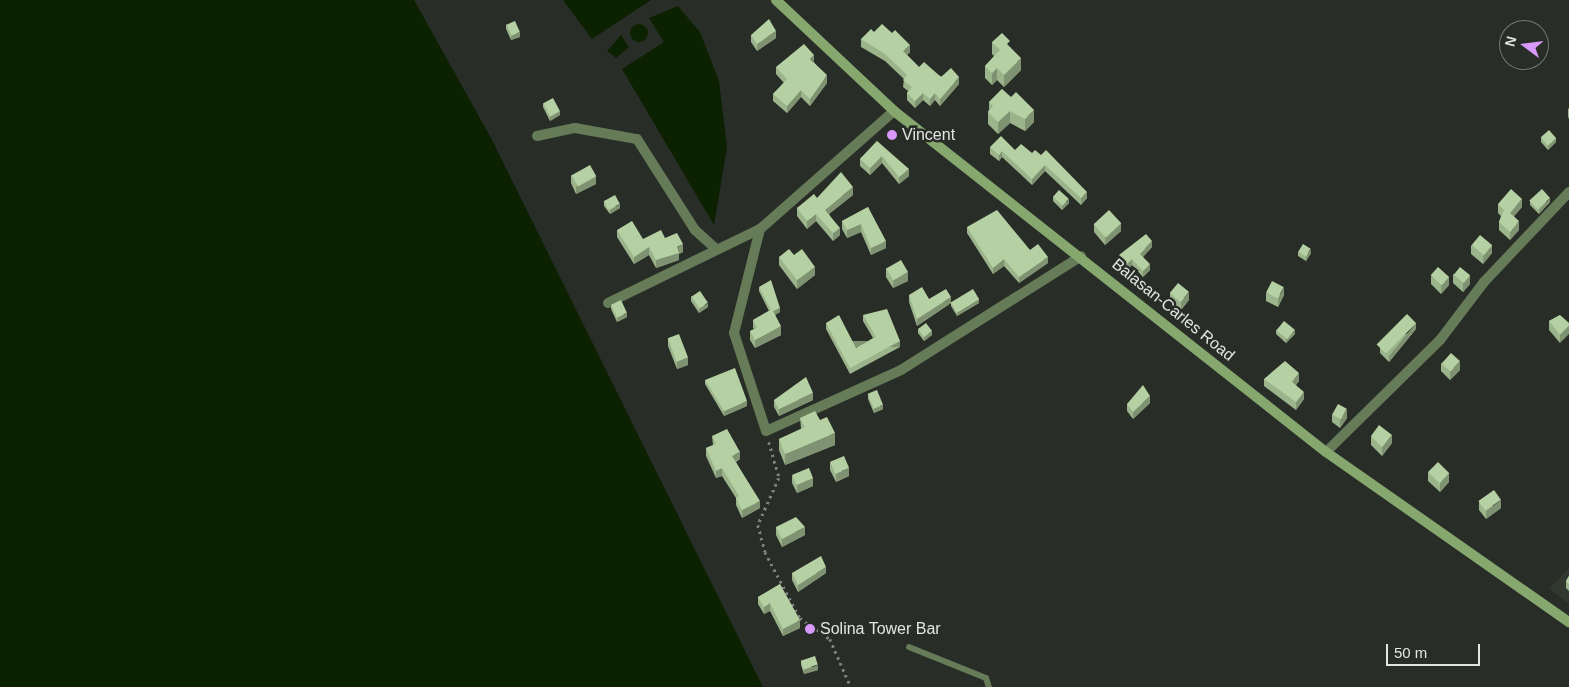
<!DOCTYPE html>
<style>
body{margin:0}
#map{position:relative;width:1569px;height:687px;overflow:hidden;background:#292d27;font-family:Arial,sans-serif}
div>[style]{position:absolute}
.built>*{inset:0;background:#31382d}
.water>*{inset:0;background:#0c2100}
.round{border-radius:50%}
.path>*{height:2.5px;margin-top:-1.25px;transform-origin:0;background:repeating-linear-gradient(90deg,#7e817d 0 2.5px,transparent 0 6.5px)}
.lane>*{height:6px;margin:-3px;padding:0 3px;transform-origin:3px;border-radius:3px;background:#667b58}
.street>*{height:10px;margin:-5px;padding:0 5px;transform-origin:5px;border-radius:5px;background:#667b58}
.secondary>*{height:10px;margin:-5px;padding:0 5px;transform-origin:5px;border-radius:5px;background:#86a86f}
.wall>*{inset:0;background:#9cb48c}
.shaded-wall>*{inset:0;background:#7f9272;transform-origin:0 0}
.building>*{inset:0;background:#b5d1a3;transform-origin:0 0}
.dots>*{width:14px;height:14px;translate:-50% -50%;box-sizing:border-box;border:2px solid #292d27;border-radius:50%}
span{translate:-50% -50%;white-space:nowrap;text-align:center;line-height:1.15;-webkit-text-stroke:5px #292d27;paint-order:stroke}
.poi-label{font-size:16px;color:#e3e5e2}
.left{translate:0 -50%;text-align:left}
.street-label{font-size:16px;color:#e3e5e2}
.north{position:absolute;left:1499px;top:20px;width:50px;height:50px;box-sizing:border-box;background:#292d27;border:1px solid #737772;border-radius:50%;rotate:285deg;font-size:14px;font-weight:700;line-height:20px;text-align:center;color:#e3e5e2}
.north::after{content:'';display:block;margin:auto;width:18px;height:22px;background:#d89af8;clip-path:polygon(50% 0,100% 100%,50% 72%,0 100%)}
.scale{position:absolute;left:1386px;top:644px;width:94px;height:22px;box-sizing:border-box;border:2px solid #e3e5e2;border-top:0;padding-left:6px;font-size:15px;line-height:18px;white-space:nowrap;color:#e3e5e2;-webkit-text-stroke:4px #292d27;paint-order:stroke}
</style>
<div id="map">
<div class="built">
<div style="clip-path:polygon(1569px 568px,1569px 604px,1549px 589px)"></div>
</div>
<div class="water">
<div style="clip-path:polygon(0 0,414px 0,491px 138px,763px 687px,0 687px)"></div>
<div style="clip-path:polygon(563px 0,651px 0,592px 39px)"></div>
<div style="clip-path:polygon(678px 6px,700px 32px,719px 81px,727px 147px,714px 225px,622px 69px,664px 42px,649px 18px)"></div>
<div class="round" style="left:630px;top:24px;width:18px;height:18px"></div>
<div style="clip-path:polygon(621px 35px,629px 47px,616px 58px,607px 51px)"></div>
</div>
<div class="path">
<div style="left:769px;top:442px;width:37px;rotate:74deg"></div>
<div style="left:779px;top:478px;width:51px;rotate:114.1deg"></div>
<div style="left:758px;top:525px;width:28px;rotate:75deg"></div>
<div style="left:765px;top:552px;width:75px;rotate:62.1deg"></div>
<div style="left:800px;top:618px;width:37px;rotate:35deg"></div>
<div style="left:830px;top:639px;width:52px;rotate:66.4deg"></div>
</div>
<div class="lane">
<div style="left:909px;top:647px;width:83px;rotate:21.9deg"></div>
<div style="left:986px;top:678px;width:9px;rotate:72deg"></div>
</div>
<div class="street">
<div style="left:894px;top:111px;width:179px;rotate:138.6deg"></div>
<div style="left:760px;top:229px;width:107px;rotate:104deg"></div>
<div style="left:734px;top:333px;width:103px;rotate:71.9deg"></div>
<div style="left:766px;top:431px;width:148px;rotate:-24.3deg"></div>
<div style="left:901px;top:370px;width:213px;rotate:-32.3deg"></div>
<div style="left:537px;top:136px;width:39px;rotate:-12deg"></div>
<div style="left:575px;top:128px;width:63px;rotate:10.1deg"></div>
<div style="left:637px;top:139px;width:108px;rotate:57.5deg"></div>
<div style="left:695px;top:230px;width:28px;rotate:42deg"></div>
<div style="left:608px;top:303px;width:169px;rotate:-26deg"></div>
<div style="left:1326px;top:452px;width:160px;rotate:-44.5deg"></div>
<div style="left:1440px;top:340px;width:73px;rotate:-52.8deg"></div>
<div style="left:1484px;top:282px;width:124px;rotate:-46.6deg"></div>
</div>
<div class="secondary">
<div style="left:776px;top:0;width:162px;rotate:43.2deg"></div>
<div style="left:894px;top:111px;width:550px;rotate:38.29deg"></div>
<div style="left:1326px;top:452px;width:297px;rotate:35deg"></div>
</div>
<div class="wall">
<div style="clip-path:polygon(506px 24px,520px 37px,511px 40px,506px 29px)"></div>
<div style="clip-path:polygon(874px 32px,910px 52px,907px 55px,919px 67px,959px 84px,940px 106px,935px 100px,930px 106px,923px 100px,915px 108px,907px 100px,907px 93px,908px 91px,903px 87px,904px 79px,885px 61px,861px 47px,861px 39px)"></div>
<div style="clip-path:polygon(751px 35px,776px 38px,757px 51px,751px 42px)"></div>
<div style="clip-path:polygon(992px 42px,1010px 47px,1021px 70px,1004px 87px,997px 80px,992px 85px,985px 78px,985px 66px,994px 56px,992px 54px)"></div>
<div style="clip-path:polygon(814px 62px,827px 83px,810px 106px,801px 97px,787px 113px,773px 101px,773px 94px,784px 83px,776px 74px,776px 67px)"></div>
<div style="clip-path:polygon(1002px 89px,1034px 122px,1025px 131px,1010px 123px,998px 134px,988px 124px,988px 112px,989px 110px,989px 102px)"></div>
<div style="clip-path:polygon(543px 103px,560px 115px,550px 121px,543px 107px)"></div>
<div style="clip-path:polygon(1569px 108px,1569px 119px,1568px 117px,1568px 109px)"></div>
<div style="clip-path:polygon(1541px 138px,1556px 142px,1548px 150px,1541px 142px)"></div>
<div style="clip-path:polygon(877px 141px,909px 176px,899px 184px,882px 163px,870px 175px,860px 166px,860px 159px)"></div>
<div style="clip-path:polygon(990px 147px,1015px 150px,1032px 153px,1087px 198px,1081px 205px,1045px 171px,1032px 185px,1002px 157px,999px 161px,990px 154px)"></div>
<div style="clip-path:polygon(571px 175px,596px 184px,576px 194px,571px 183px)"></div>
<div style="clip-path:polygon(853px 195px,829px 214px,840px 235px,833px 241px,816px 221px,807px 229px,797px 216px,797px 208px,817px 198px)"></div>
<div style="clip-path:polygon(1053px 197px,1069px 203px,1062px 210px,1053px 201px)"></div>
<div style="clip-path:polygon(1530px 201px,1550px 202px,1539px 214px,1530px 205px)"></div>
<div style="clip-path:polygon(604px 202px,620px 208px,610px 214px,604px 206px)"></div>
<div style="clip-path:polygon(1498px 204px,1522px 207px,1514px 216px,1519px 230px,1510px 240px,1499px 230px,1499px 222px,1501px 216px,1498px 213px)"></div>
<div style="clip-path:polygon(868px 207px,886px 248px,871px 255px,861px 232px,847px 238px,842px 229px,842px 221px)"></div>
<div style="clip-path:polygon(1094px 224px,1121px 231px,1105px 245px,1094px 232px)"></div>
<div style="clip-path:polygon(967px 227px,1030px 250px,1048px 263px,1019px 283px,1004px 266px,993px 274px,967px 233px)"></div>
<div style="clip-path:polygon(617px 230px,643px 239px,665px 238px,683px 252px,679px 254px,679px 260px,656px 268px,649px 255px,634px 264px,617px 237px)"></div>
<div style="clip-path:polygon(1471px 245px,1492px 253px,1483px 264px,1471px 254px)"></div>
<div style="clip-path:polygon(1152px 247px,1143px 257px,1150px 270px,1143px 277px,1132px 265px,1127px 270px,1119px 261px,1119px 255px)"></div>
<div style="clip-path:polygon(1298px 252px,1311px 253px,1306px 261px,1298px 256px)"></div>
<div style="clip-path:polygon(794px 255px,815px 275px,797px 289px,779px 265px,779px 257px)"></div>
<div style="clip-path:polygon(886px 268px,908px 281px,893px 288px,886px 277px)"></div>
<div style="clip-path:polygon(1453px 274px,1470px 284px,1463px 292px,1453px 283px)"></div>
<div style="clip-path:polygon(1431px 276px,1449px 285px,1441px 294px,1431px 284px)"></div>
<div style="clip-path:polygon(759px 287px,780px 312px,775px 315px,781px 335px,755px 348px,750px 340px,750px 331px,754px 329px,753px 328px,753px 320px,769px 311px,759px 291px)"></div>
<div style="clip-path:polygon(1170px 293px,1189px 300px,1181px 310px,1170px 301px)"></div>
<div style="clip-path:polygon(1266px 293px,1284px 295px,1278px 307px,1266px 301px)"></div>
<div style="clip-path:polygon(909px 295px,929px 299px,951px 303px,917px 326px,909px 302px)"></div>
<div style="clip-path:polygon(691px 296px,708px 307px,699px 313px,691px 301px)"></div>
<div style="clip-path:polygon(951px 302px,979px 303px,957px 316px,951px 306px)"></div>
<div style="clip-path:polygon(611px 305px,627px 317px,617px 322px,611px 309px)"></div>
<div style="clip-path:polygon(863px 315px,900px 347px,850px 374px,826px 329px,826px 323px,856px 348px,873px 338px,863px 321px)"></div>
<div style="clip-path:polygon(1560px 315px,1560px 343px,1549px 330px,1549px 321px)"></div>
<div style="clip-path:polygon(918px 329px,932px 335px,924px 341px,918px 333px)"></div>
<div style="clip-path:polygon(1416px 329px,1389px 362px,1380px 353px,1380px 347px)"></div>
<div style="clip-path:polygon(1276px 330px,1295px 334px,1286px 343px,1276px 334px)"></div>
<div style="clip-path:polygon(668px 338px,688px 365px,677px 369px,668px 346px)"></div>
<div style="clip-path:polygon(1441px 363px,1460px 370px,1450px 380px,1441px 371px)"></div>
<div style="clip-path:polygon(1264px 379px,1299px 381px,1296px 385px,1304px 399px,1296px 410px,1264px 386px)"></div>
<div style="clip-path:polygon(705px 380px,747px 406px,724px 416px,705px 384px)"></div>
<div style="clip-path:polygon(868px 394px,883px 409px,874px 413px,868px 399px)"></div>
<div style="clip-path:polygon(774px 400px,813px 400px,779px 416px,774px 407px)"></div>
<div style="clip-path:polygon(1150px 403px,1133px 419px,1127px 411px,1127px 404px)"></div>
<div style="clip-path:polygon(1332px 414px,1347px 418px,1340px 428px,1332px 422px)"></div>
<div style="clip-path:polygon(800px 418px,820px 420px,835px 445px,785px 465px,779px 450px,779px 439px,801px 429px)"></div>
<div style="clip-path:polygon(712px 436px,740px 459px,736px 462px,760px 508px,742px 518px,736px 505px,736px 498px,722px 476px,716px 478px,706px 456px,706px 448px,713px 445px)"></div>
<div style="clip-path:polygon(1371px 436px,1392px 443px,1382px 456px,1371px 445px)"></div>
<div style="clip-path:polygon(830px 462px,849px 476px,836px 482px,830px 470px)"></div>
<div style="clip-path:polygon(1428px 472px,1449px 482px,1440px 492px,1428px 481px)"></div>
<div style="clip-path:polygon(792px 475px,813px 486px,797px 493px,792px 483px)"></div>
<div style="clip-path:polygon(1479px 502px,1501px 508px,1486px 519px,1479px 510px)"></div>
<div style="clip-path:polygon(776px 527px,805px 535px,782px 547px,776px 535px)"></div>
<div style="clip-path:polygon(792px 573px,826px 573px,798px 592px,792px 580px)"></div>
<div style="clip-path:polygon(1569px 576px,1569px 591px,1566px 588px,1566px 581px)"></div>
<div style="clip-path:polygon(780px 584px,800px 628px,783px 636px,770px 611px,764px 614px,758px 604px,758px 597px)"></div>
<div style="clip-path:polygon(801px 661px,818px 670px,804px 674px,801px 665px)"></div>
</div>
<div class="shaded-wall">
<div style="clip-path:polygon(776px 31px,776px 38px,757px 51px,757px 44px)"></div>
<div style="clip-path:polygon(520px 32px,520px 37px,511px 40px,511px 36px)"></div>
<div style="clip-path:polygon(910px 45px,910px 52px,903px 59px,903px 51px)"></div>
<div style="clip-path:polygon(814px 55px,814px 62px,810px 59px)"></div>
<div style="clip-path:polygon(1021px 58px,1021px 70px,1004px 87px,1004px 75px)"></div>
<div style="clip-path:polygon(997px 68px,997px 80px,992px 85px,992px 73px)"></div>
<div style="clip-path:polygon(827px 75px,827px 83px,810px 106px,810px 99px)"></div>
<div style="clip-path:polygon(959px 77px,959px 84px,940px 106px,940px 99px)"></div>
<div style="clip-path:polygon(801px 90px,801px 97px,787px 113px,787px 106px)"></div>
<div style="clip-path:polygon(923px 93px,923px 100px,915px 108px,915px 101px)"></div>
<div style="clip-path:polygon(935px 93px,935px 100px,930px 106px,930px 99px)"></div>
<div style="clip-path:polygon(1034px 110px,1034px 122px,1025px 131px,1025px 119px)"></div>
<div style="clip-path:polygon(560px 111px,560px 115px,550px 121px,550px 116px)"></div>
<div style="clip-path:polygon(1010px 111px,1010px 123px,998px 134px,998px 122px)"></div>
<div style="clip-path:polygon(1556px 138px,1556px 142px,1548px 150px,1548px 146px)"></div>
<div style="clip-path:polygon(1002px 151px,1002px 157px,999px 161px,999px 155px)"></div>
<div style="clip-path:polygon(882px 156px,882px 163px,870px 175px,870px 168px)"></div>
<div style="clip-path:polygon(1045px 165px,1045px 171px,1032px 185px,1032px 179px)"></div>
<div style="clip-path:polygon(909px 169px,909px 176px,899px 184px,899px 177px)"></div>
<div style="clip-path:polygon(596px 176px,596px 184px,576px 194px,576px 186px)"></div>
<div style="clip-path:polygon(853px 187px,853px 195px,825px 217px,825px 210px)"></div>
<div style="clip-path:polygon(1087px 192px,1087px 198px,1081px 205px,1081px 198px)"></div>
<div style="clip-path:polygon(1550px 198px,1550px 202px,1539px 214px,1539px 210px)"></div>
<div style="clip-path:polygon(1069px 199px,1069px 203px,1062px 210px,1062px 206px)"></div>
<div style="clip-path:polygon(1522px 199px,1522px 207px,1510px 221px,1510px 213px)"></div>
<div style="clip-path:polygon(620px 204px,620px 208px,610px 214px,610px 210px)"></div>
<div style="clip-path:polygon(816px 214px,816px 221px,807px 229px,807px 221px)"></div>
<div style="clip-path:polygon(1519px 221px,1519px 230px,1510px 240px,1510px 232px)"></div>
<div style="clip-path:polygon(1121px 223px,1121px 231px,1105px 245px,1105px 237px)"></div>
<div style="clip-path:polygon(861px 224px,861px 232px,847px 238px,847px 230px)"></div>
<div style="clip-path:polygon(840px 228px,840px 235px,833px 241px,833px 233px)"></div>
<div style="clip-path:polygon(886px 241px,886px 248px,871px 255px,871px 248px)"></div>
<div style="clip-path:polygon(1152px 241px,1152px 247px,1140px 260px,1140px 254px)"></div>
<div style="clip-path:polygon(683px 244px,683px 252px,679px 254px,679px 260px,656px 268px,656px 260px)"></div>
<div style="clip-path:polygon(1492px 245px,1492px 253px,1483px 264px,1483px 256px)"></div>
<div style="clip-path:polygon(649px 247px,649px 255px,634px 264px,634px 257px)"></div>
<div style="clip-path:polygon(1311px 249px,1311px 253px,1306px 261px,1306px 257px)"></div>
<div style="clip-path:polygon(1048px 257px,1048px 263px,1019px 283px,1019px 277px)"></div>
<div style="clip-path:polygon(1004px 259px,1004px 266px,993px 274px,993px 268px)"></div>
<div style="clip-path:polygon(1132px 259px,1132px 265px,1127px 270px,1127px 264px)"></div>
<div style="clip-path:polygon(1150px 264px,1150px 270px,1143px 277px,1143px 271px)"></div>
<div style="clip-path:polygon(815px 267px,815px 275px,797px 289px,797px 280px)"></div>
<div style="clip-path:polygon(908px 272px,908px 281px,893px 288px,893px 280px)"></div>
<div style="clip-path:polygon(1470px 275px,1470px 284px,1463px 292px,1463px 283px)"></div>
<div style="clip-path:polygon(1449px 277px,1449px 285px,1441px 294px,1441px 285px)"></div>
<div style="clip-path:polygon(1284px 287px,1284px 295px,1278px 307px,1278px 299px)"></div>
<div style="clip-path:polygon(1189px 292px,1189px 300px,1181px 310px,1181px 302px)"></div>
<div style="clip-path:polygon(951px 297px,951px 303px,917px 326px,917px 319px)"></div>
<div style="clip-path:polygon(979px 299px,979px 303px,957px 316px,957px 312px)"></div>
<div style="clip-path:polygon(708px 303px,708px 307px,699px 313px,699px 309px)"></div>
<div style="clip-path:polygon(780px 308px,780px 312px,772px 316px,772px 312px)"></div>
<div style="clip-path:polygon(627px 313px,627px 317px,617px 322px,617px 318px)"></div>
<div style="clip-path:polygon(1416px 323px,1416px 329px,1389px 362px,1389px 356px)"></div>
<div style="clip-path:polygon(781px 326px,781px 335px,755px 348px,755px 340px)"></div>
<div style="clip-path:polygon(1569px 326px,1569px 334px,1560px 343px,1560px 335px)"></div>
<div style="clip-path:polygon(1295px 330px,1295px 334px,1286px 343px,1286px 339px)"></div>
<div style="clip-path:polygon(932px 331px,932px 335px,924px 341px,924px 337px)"></div>
<div style="left:900px;top:341px;width:6px;height:57px;rotate:90deg"></div>
<div style="clip-path:polygon(688px 357px,688px 365px,677px 369px,677px 361px)"></div>
<div style="clip-path:polygon(1460px 361px,1460px 370px,1450px 380px,1450px 372px)"></div>
<div style="clip-path:polygon(1299px 373px,1299px 381px,1292px 389px,1292px 382px)"></div>
<div style="clip-path:polygon(1304px 392px,1304px 399px,1296px 410px,1296px 402px)"></div>
<div style="clip-path:polygon(813px 393px,813px 400px,779px 416px,779px 409px)"></div>
<div style="clip-path:polygon(1150px 396px,1150px 403px,1133px 419px,1133px 412px)"></div>
<div style="clip-path:polygon(747px 401px,747px 406px,724px 416px,724px 411px)"></div>
<div style="clip-path:polygon(883px 405px,883px 409px,874px 413px,874px 409px)"></div>
<div style="clip-path:polygon(1347px 409px,1347px 418px,1340px 428px,1340px 420px)"></div>
<div style="clip-path:polygon(835px 433px,835px 445px,785px 465px,785px 454px)"></div>
<div style="clip-path:polygon(1392px 435px,1392px 443px,1382px 456px,1382px 447px)"></div>
<div style="clip-path:polygon(740px 452px,740px 459px,732px 463px,732px 456px)"></div>
<div style="clip-path:polygon(722px 468px,722px 476px,716px 478px,716px 471px)"></div>
<div style="clip-path:polygon(849px 468px,849px 476px,836px 482px,836px 474px)"></div>
<div style="clip-path:polygon(1449px 473px,1449px 482px,1440px 492px,1440px 483px)"></div>
<div style="clip-path:polygon(813px 478px,813px 486px,797px 493px,797px 485px)"></div>
<div style="clip-path:polygon(1501px 500px,1501px 508px,1486px 519px,1486px 511px)"></div>
<div style="clip-path:polygon(760px 501px,760px 508px,742px 518px,742px 510px)"></div>
<div style="clip-path:polygon(805px 527px,805px 535px,782px 547px,782px 539px)"></div>
<div style="clip-path:polygon(826px 567px,826px 573px,798px 592px,798px 585px)"></div>
<div style="clip-path:polygon(770px 603px,770px 611px,764px 614px,764px 607px)"></div>
<div style="clip-path:polygon(800px 620px,800px 628px,783px 636px,783px 629px)"></div>
<div style="clip-path:polygon(818px 665px,818px 670px,804px 674px,804px 670px)"></div>
</div>
<div class="building">
<div style="clip-path:polygon(769px 19px,776px 31px,757px 44px,751px 35px)"></div>
<div style="left:515px;top:21px;width:12px;height:9px;rotate:66deg"></div>
<div style="clip-path:polygon(882px 24px,892px 33px,895px 30px,910px 45px,903px 51px,919px 67px,924px 62px,941px 77px,951px 68px,959px 77px,940px 99px,935px 93px,930px 99px,923px 93px,915px 101px,907px 93px,912px 87px,903px 80px,907px 75px,885px 54px,861px 39px,871px 29px,874px 32px)"></div>
<div style="clip-path:polygon(1002px 33px,1010px 41px,1007px 44px,1021px 58px,1004px 75px,997px 68px,992px 73px,985px 66px,1000px 50px,992px 42px)"></div>
<div style="clip-path:polygon(804px 44px,814px 55px,810px 59px,827px 75px,810px 99px,801px 90px,787px 106px,773px 94px,787px 79px,776px 67px)"></div>
<div style="clip-path:polygon(1002px 89px,1011px 97px,1016px 92px,1034px 110px,1025px 119px,1010px 111px,998px 122px,988px 112px,993px 106px,989px 102px)"></div>
<div style="left:553px;top:98px;width:15px;height:11px;rotate:62deg"></div>
<div style="left:1549px;top:130px;width:11px;height:11px;rotate:49deg"></div>
<div style="clip-path:polygon(1001px 136px,1015px 150px,1021px 144px,1032px 153px,1035px 150px,1041px 155px,1046px 150px,1087px 192px,1081px 198px,1045px 165px,1032px 179px,1002px 151px,999px 155px,990px 147px)"></div>
<div style="clip-path:polygon(877px 141px,909px 169px,899px 177px,882px 156px,870px 168px,860px 159px)"></div>
<div style="left:590px;top:165px;width:13px;height:21px;rotate:61deg"></div>
<div style="clip-path:polygon(841px 172px,853px 187px,825px 210px,840px 228px,833px 233px,816px 214px,807px 221px,797px 208px,814px 194px,817px 198px)"></div>
<div style="clip-path:polygon(1511px 189px,1522px 199px,1510px 213px,1519px 221px,1510px 232px,1499px 222px,1504px 210px,1498px 204px)"></div>
<div style="left:1542px;top:189px;width:12px;height:17px;rotate:48deg"></div>
<div style="left:1059px;top:190px;width:13px;height:9px;rotate:42deg"></div>
<div style="left:615px;top:195px;width:10px;height:13px;rotate:61deg"></div>
<div style="clip-path:polygon(868px 207px,886px 241px,871px 248px,861px 224px,847px 230px,842px 221px)"></div>
<div style="clip-path:polygon(997px 210px,1030px 250px,1038px 244px,1048px 257px,1019px 277px,1004px 259px,993px 268px,967px 227px)"></div>
<div style="left:1109px;top:210px;width:18px;height:21px;rotate:47deg"></div>
<div style="clip-path:polygon(632px 221px,643px 239px,661px 230px,665px 238px,677px 233px,683px 244px,677px 247px,679px 253px,656px 260px,649px 247px,634px 257px,617px 230px)"></div>
<div style="clip-path:polygon(1146px 234px,1152px 241px,1140px 254px,1150px 264px,1143px 271px,1132px 259px,1127px 264px,1119px 255px)"></div>
<div style="left:1480px;top:235px;width:16px;height:13px;rotate:40deg"></div>
<div style="left:1303px;top:244px;width:9px;height:9px;rotate:32deg"></div>
<div style="clip-path:polygon(789px 249px,794px 255px,802px 249px,815px 267px,797px 280px,779px 257px)"></div>
<div style="left:901px;top:260px;width:14px;height:17px;rotate:60deg"></div>
<div style="left:1438px;top:267px;width:15px;height:11px;rotate:42deg"></div>
<div style="left:1460px;top:267px;width:13px;height:10px;rotate:39deg"></div>
<div style="clip-path:polygon(771px 280px,780px 308px,773px 311px,772px 309px,771px 310px,759px 287px)"></div>
<div style="left:1272px;top:281px;width:13px;height:13px;rotate:27deg"></div>
<div style="left:1178px;top:283px;width:14px;height:13px;rotate:39deg"></div>
<div style="clip-path:polygon(922px 287px,929px 299px,946px 289px,951px 297px,917px 319px,909px 295px)"></div>
<div style="left:973px;top:289px;width:12px;height:26px;rotate:59deg"></div>
<div style="left:700px;top:291px;width:14px;height:10px;rotate:56deg"></div>
<div style="left:621px;top:300px;width:14px;height:11px;rotate:65deg"></div>
<div style="clip-path:polygon(772px 309px,781px 326px,755px 340px,750px 331px,757px 328px,753px 320px)"></div>
<div style="clip-path:polygon(887px 309px,900px 341px,850px 368px,826px 323px,839px 315px,856px 348px,876px 337px,863px 315px)"></div>
<div style="left:1407px;top:314px;width:13px;height:43px;rotate:45deg"></div>
<div style="clip-path:polygon(1560px 315px,1569px 323px,1569px 326px,1560px 335px,1549px 321px)"></div>
<div style="left:1284px;top:321px;width:14px;height:12px;rotate:39deg"></div>
<div style="left:926px;top:323px;width:10px;height:10px;rotate:53deg"></div>
<div style="left:679px;top:334px;width:25px;height:12px;rotate:69deg"></div>
<div style="left:1451px;top:353px;width:12px;height:14px;rotate:42deg"></div>
<div style="clip-path:polygon(1285px 361px,1299px 373px,1292px 382px,1304px 392px,1296px 402px,1264px 379px)"></div>
<div style="clip-path:polygon(735px 368px,747px 401px,724px 411px,705px 380px)"></div>
<div style="clip-path:polygon(806px 377px,813px 393px,779px 409px,774px 400px)"></div>
<div style="clip-path:polygon(1143px 385px,1150px 396px,1133px 412px,1127px 404px)"></div>
<div style="left:877px;top:390px;width:16px;height:10px;rotate:68deg"></div>
<div style="left:1338px;top:404px;width:10px;height:12px;rotate:29deg"></div>
<div style="clip-path:polygon(815px 411px,820px 420px,827px 417px,835px 433px,785px 454px,779px 439px,805px 427px,800px 418px)"></div>
<div style="clip-path:polygon(1379px 425px,1392px 435px,1382px 447px,1371px 436px)"></div>
<div style="clip-path:polygon(727px 429px,740px 452px,732px 456px,760px 501px,742px 510px,736px 498px,739px 496px,722px 468px,716px 471px,706px 448px,716px 444px,712px 436px)"></div>
<div style="left:844px;top:456px;width:13px;height:15px;rotate:67deg"></div>
<div style="left:1438px;top:462px;width:16px;height:14px;rotate:45deg"></div>
<div style="left:809px;top:468px;width:11px;height:18px;rotate:68deg"></div>
<div style="left:1494px;top:490px;width:12px;height:19px;rotate:55deg"></div>
<div style="clip-path:polygon(796px 517px,805px 527px,782px 539px,776px 527px)"></div>
<div style="clip-path:polygon(821px 556px,826px 567px,798px 585px,792px 573px)"></div>
<div style="clip-path:polygon(1569px 576px,1569px 584px,1566px 581px)"></div>
<div style="clip-path:polygon(780px 584px,800px 620px,783px 629px,770px 603px,764px 607px,758px 597px)"></div>
<div style="left:815px;top:656px;width:9px;height:15px;rotate:72deg"></div>
</div>
<div class="dots">
<div style="left:892px;top:135px;background:#d89af8"></div>
<div style="left:810px;top:629px;background:#d89af8"></div>
</div>
<div class="poi-label">
<span class="left" style="left:902px;top:135px">Vincent</span>
<span class="left" style="left:820px;top:629px">Solina Tower Bar</span>
</div>
<div class="street-label">
<span style="left:1173px;top:310px;rotate:39deg">Balasan-Carles Road</span>
</div>
<div class="north">N</div>
<div class="scale">50 m</div>
</div>
